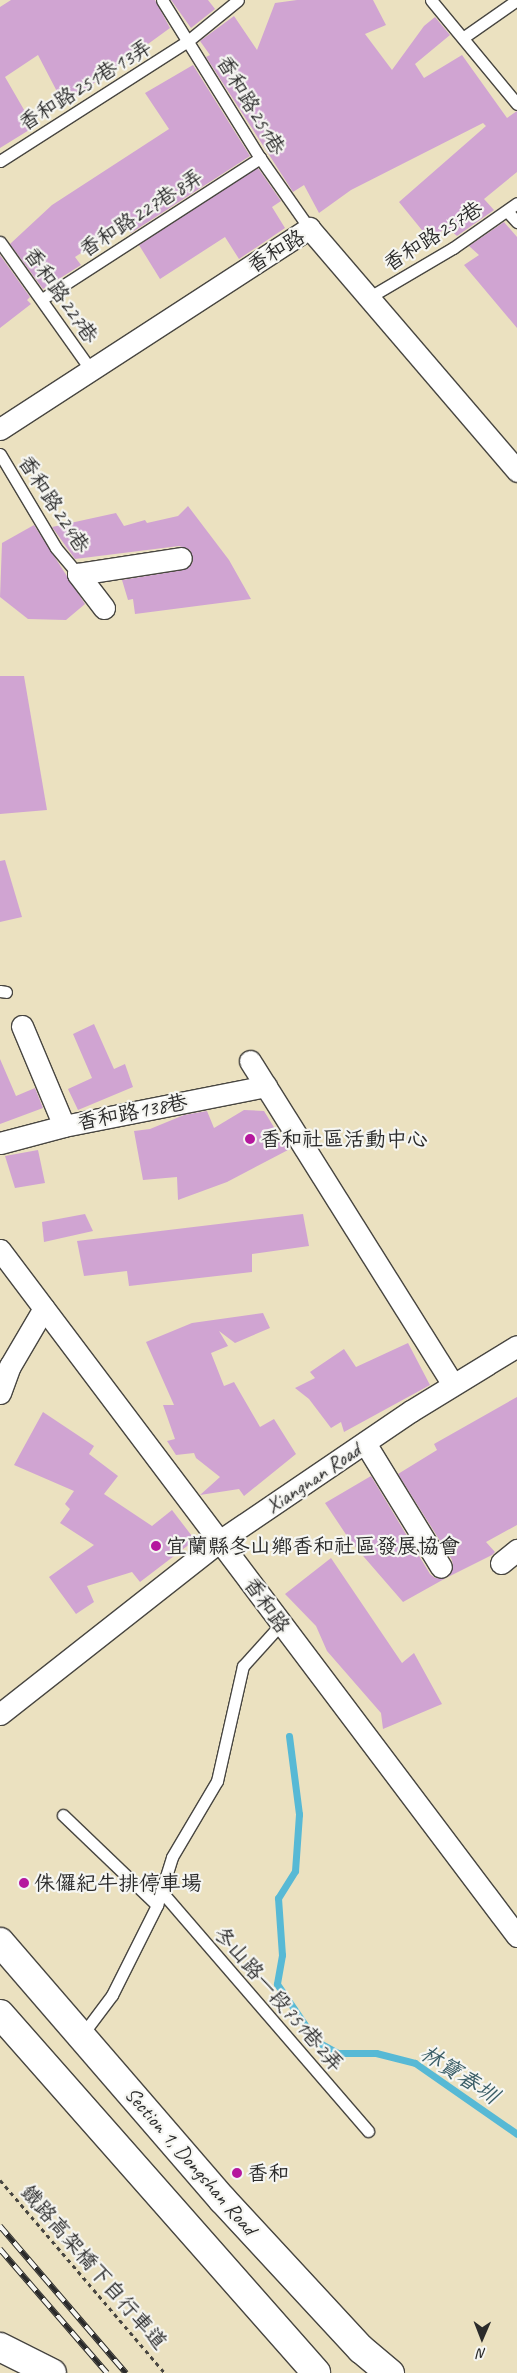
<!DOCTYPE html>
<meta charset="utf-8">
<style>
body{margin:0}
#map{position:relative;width:517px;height:2373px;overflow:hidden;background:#ebe1c0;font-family:Caveat,"LXGW WenKai TC",sans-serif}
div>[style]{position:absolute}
.stream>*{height:7px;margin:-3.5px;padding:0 3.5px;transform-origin:3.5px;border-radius:3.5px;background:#57b9d5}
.building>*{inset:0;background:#d0a4d2}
.path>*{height:3px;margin-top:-1.5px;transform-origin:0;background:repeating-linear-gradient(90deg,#484641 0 4px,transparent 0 8px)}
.roads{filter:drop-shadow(1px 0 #484641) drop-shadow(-1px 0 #484641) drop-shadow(0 1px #484641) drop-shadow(0 -1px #484641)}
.service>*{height:11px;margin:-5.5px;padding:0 5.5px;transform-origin:5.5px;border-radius:5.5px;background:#fff}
.minor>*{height:21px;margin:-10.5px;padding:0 10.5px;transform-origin:10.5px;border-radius:10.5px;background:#fff}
.tertiary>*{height:28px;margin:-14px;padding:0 14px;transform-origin:14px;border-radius:14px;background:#fff}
.primary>*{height:28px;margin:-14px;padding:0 14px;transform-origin:14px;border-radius:14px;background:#fff}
.rail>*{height:5.5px;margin-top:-2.75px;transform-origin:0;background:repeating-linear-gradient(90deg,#f6f6f2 0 11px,#2b2b2b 0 22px);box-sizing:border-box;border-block:1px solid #2b2b2b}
.dots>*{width:14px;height:14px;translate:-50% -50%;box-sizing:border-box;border:2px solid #f6f6f2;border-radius:50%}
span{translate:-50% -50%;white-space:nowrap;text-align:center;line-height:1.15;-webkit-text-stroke:4.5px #f6f6f2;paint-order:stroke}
.street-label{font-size:21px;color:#2b2b2b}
.poi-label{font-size:21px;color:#2b2b2b}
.left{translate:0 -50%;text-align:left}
.water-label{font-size:22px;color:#3a5d66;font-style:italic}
.north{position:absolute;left:457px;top:2313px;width:50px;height:50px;-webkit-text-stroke:4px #f6f6f2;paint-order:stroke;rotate:181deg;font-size:14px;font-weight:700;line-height:20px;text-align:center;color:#2b2b2b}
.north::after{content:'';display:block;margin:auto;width:18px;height:22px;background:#2b2b2b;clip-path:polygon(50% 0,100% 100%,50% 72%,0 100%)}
</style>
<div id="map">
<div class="stream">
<div style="left:289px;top:1736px;width:79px;rotate:82.7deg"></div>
<div style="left:299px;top:1814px;width:57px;rotate:94deg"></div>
<div style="left:295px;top:1871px;width:32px;rotate:122deg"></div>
<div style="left:278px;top:1898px;width:57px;rotate:86deg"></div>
<div style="left:282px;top:1955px;width:29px;rotate:100deg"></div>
<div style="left:277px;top:1984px;width:69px;rotate:55.6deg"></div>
<div style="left:316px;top:2041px;width:25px;rotate:29deg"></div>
<div style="left:338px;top:2053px;width:38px"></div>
<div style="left:376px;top:2053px;width:40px;rotate:14.4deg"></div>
<div style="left:415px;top:2063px;width:124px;rotate:34.8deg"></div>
</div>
<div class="building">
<div style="clip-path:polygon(11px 0,155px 0,170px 28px,64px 105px,38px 55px,5px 77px,34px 127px,0 148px,0 7px)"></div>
<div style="clip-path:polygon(171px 0,208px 0,215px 9px,191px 28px)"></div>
<div style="clip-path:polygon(297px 0,373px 0,386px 25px,365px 34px,392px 70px,424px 26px,435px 17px,450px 35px,415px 64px,424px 78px,462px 55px,507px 118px,517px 111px,517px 172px,484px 199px,494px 210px,457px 236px,447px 227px,430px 240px,399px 202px,486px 126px,483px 123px,351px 190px,319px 213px,304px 185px,293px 192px,206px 57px,210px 55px,200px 41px,234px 16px,257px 50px,275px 3px)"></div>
<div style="clip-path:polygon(193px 65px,250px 156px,131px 233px,125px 224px,75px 257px,81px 265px,43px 289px,10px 244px,52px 205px,169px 129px,145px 93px)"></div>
<div style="clip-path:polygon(258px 168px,281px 201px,272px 207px,285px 228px,239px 259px,225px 237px,160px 279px,139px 245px)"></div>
<div style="clip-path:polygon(504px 222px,517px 237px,517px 328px,464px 265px,479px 255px,469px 246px)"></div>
<div style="clip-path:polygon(0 255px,30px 297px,27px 300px,31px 304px,0 328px)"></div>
<div style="clip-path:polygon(188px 506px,229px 560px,251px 599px,135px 614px,133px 599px,128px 600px,122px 580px,183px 570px,193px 562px,190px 550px,179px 546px,75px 559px,52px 527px,116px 513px,124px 526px,145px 520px,147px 523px,178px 516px)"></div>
<div style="clip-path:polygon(34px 525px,85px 604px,66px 620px,28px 619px,0 597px,2px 543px)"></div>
<div style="clip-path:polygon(0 676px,24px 676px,47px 810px,0 814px)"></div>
<div style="clip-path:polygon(5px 860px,22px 917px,0 922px,0 861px)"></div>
<div style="clip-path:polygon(94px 1024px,114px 1069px,125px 1064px,133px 1087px,78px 1110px,68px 1089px,92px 1078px,73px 1034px)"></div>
<div style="clip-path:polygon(0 1059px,16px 1096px,35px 1088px,43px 1108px,0 1124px)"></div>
<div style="clip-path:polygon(244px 1110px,264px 1111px,288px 1150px,227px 1182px,178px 1200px,177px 1177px,143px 1180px,134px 1131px,150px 1129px,184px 1115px,207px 1111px,214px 1128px)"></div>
<div style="clip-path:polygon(38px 1150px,45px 1183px,15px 1188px,5px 1156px)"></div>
<div style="clip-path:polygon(85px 1214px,93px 1231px,44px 1242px,42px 1222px)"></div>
<div style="clip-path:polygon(303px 1214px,309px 1246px,252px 1254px,252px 1272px,129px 1286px,127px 1271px,84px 1276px,77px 1241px)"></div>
<div style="clip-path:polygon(263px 1313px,270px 1328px,235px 1343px,219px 1331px,228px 1346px,211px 1353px,224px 1386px,234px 1382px,260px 1427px,274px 1419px,296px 1454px,244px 1496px,239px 1489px,200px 1495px,220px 1477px,196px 1458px,194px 1453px,176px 1455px,167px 1441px,175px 1439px,163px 1405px,174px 1405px,146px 1342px,192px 1323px)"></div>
<div style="clip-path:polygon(408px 1343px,430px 1385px,344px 1432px,341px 1422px,331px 1428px,309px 1399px,295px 1388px,315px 1378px,310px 1372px,344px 1349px,356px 1367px)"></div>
<div style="clip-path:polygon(517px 1397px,517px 1525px,486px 1542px,495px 1552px,492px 1555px,448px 1577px,453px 1567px,452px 1560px,398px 1474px,437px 1450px,434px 1444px)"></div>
<div style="clip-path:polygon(43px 1412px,94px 1446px,89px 1454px,118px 1476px,104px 1494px,152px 1526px,172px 1510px,195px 1540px,140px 1582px,132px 1572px,87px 1586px,94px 1602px,76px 1614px,49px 1577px,94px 1545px,60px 1523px,70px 1509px,65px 1504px,74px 1491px,14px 1465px)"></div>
<div style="clip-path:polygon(371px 1476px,430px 1574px,435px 1578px,446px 1578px,403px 1602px,351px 1542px,325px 1503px)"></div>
<div style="clip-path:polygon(331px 1558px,402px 1663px,414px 1653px,442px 1704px,383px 1729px,381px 1713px,327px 1651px,316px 1626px,285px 1594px)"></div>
</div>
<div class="path">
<div style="left:0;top:2180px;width:254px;rotate:49.5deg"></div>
</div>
<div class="roads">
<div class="service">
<div style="left:162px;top:0;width:186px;rotate:58.2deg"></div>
<div style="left:260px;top:158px;width:85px;rotate:55deg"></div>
<div style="left:431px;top:0;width:135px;rotate:50.4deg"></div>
<div style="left:464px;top:37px;width:65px;rotate:-34.9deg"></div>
<div style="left:0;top:161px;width:224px;rotate:-32.6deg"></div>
<div style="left:189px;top:40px;width:63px;rotate:-39.2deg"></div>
<div style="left:507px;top:211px;width:15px;rotate:48deg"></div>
<div style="left:0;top:242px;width:157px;rotate:54.6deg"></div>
<div style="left:368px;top:298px;width:99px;rotate:-30.5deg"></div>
<div style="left:453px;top:248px;width:78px;rotate:-35.1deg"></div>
<div style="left:42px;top:299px;width:260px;rotate:-32.9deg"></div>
<div style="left:0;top:454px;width:109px;rotate:59.2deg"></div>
<div style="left:56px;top:548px;width:34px;rotate:50deg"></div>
<div style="left:0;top:991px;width:6px;rotate:9deg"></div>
<div style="left:63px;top:1815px;width:130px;rotate:43.8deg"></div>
<div style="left:161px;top:1891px;width:317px;rotate:49.2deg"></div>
<div style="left:82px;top:2035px;width:50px;rotate:-53.1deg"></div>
<div style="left:112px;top:1995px;width:101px;rotate:-63.4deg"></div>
<div style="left:157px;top:1905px;width:50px;rotate:-72.6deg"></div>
<div style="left:172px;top:1857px;width:88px;rotate:-59.4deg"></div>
<div style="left:217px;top:1781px;width:118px;rotate:-77.3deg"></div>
<div style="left:243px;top:1666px;width:55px;rotate:-47.9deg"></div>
</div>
<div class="minor">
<div style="left:0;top:429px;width:369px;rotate:-33deg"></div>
<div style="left:309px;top:228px;width:320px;rotate:49.4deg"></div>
<div style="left:104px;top:608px;width:43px;rotate:-127.4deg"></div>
<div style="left:78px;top:574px;width:104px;rotate:-8.8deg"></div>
<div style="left:22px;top:1026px;width:108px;rotate:67.2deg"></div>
<div style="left:250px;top:1061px;width:381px;rotate:57.9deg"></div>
<div style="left:0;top:1143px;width:66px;rotate:-14.9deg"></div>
<div style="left:64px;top:1126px;width:206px;rotate:-11.2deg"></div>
<div style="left:0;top:1250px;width:859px;rotate:53deg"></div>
<div style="left:0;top:1393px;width:29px;rotate:-70deg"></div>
<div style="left:10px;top:1366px;width:67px;rotate:-59.6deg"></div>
<div style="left:365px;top:1443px;width:145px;rotate:58.5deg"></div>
<div style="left:501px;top:1563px;width:21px;rotate:-39deg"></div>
<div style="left:0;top:1714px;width:281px;rotate:-38.2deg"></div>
<div style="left:221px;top:1540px;width:230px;rotate:-34.2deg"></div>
<div style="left:411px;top:1411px;width:124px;rotate:-31.5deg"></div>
</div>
<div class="tertiary">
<div style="left:0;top:2347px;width:58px;rotate:26.6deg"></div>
</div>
<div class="primary">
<div style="left:0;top:1942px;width:340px;rotate:49.2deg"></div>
<div style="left:222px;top:2199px;width:205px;rotate:47.2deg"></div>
<div style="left:361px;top:2349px;width:38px;rotate:40deg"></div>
<div style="left:0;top:2014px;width:478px;rotate:48.6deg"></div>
</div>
</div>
<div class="rail">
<div style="left:0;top:2226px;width:194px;rotate:49.4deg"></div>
<div style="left:0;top:2249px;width:164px;rotate:49.2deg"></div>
</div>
<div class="dots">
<div style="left:250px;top:1139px;background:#b5179e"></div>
<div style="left:156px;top:1546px;background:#b5179e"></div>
<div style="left:24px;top:1883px;background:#b5179e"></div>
<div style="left:237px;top:2173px;background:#b5179e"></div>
</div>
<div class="street-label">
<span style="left:85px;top:85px;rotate:-32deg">香和路251巷13弄</span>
<span style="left:251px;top:105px;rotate:59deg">香和路251巷</span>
<span style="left:141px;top:213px;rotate:-33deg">香和路227巷8弄</span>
<span style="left:433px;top:236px;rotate:-32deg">香和路257巷</span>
<span style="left:276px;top:251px;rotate:-31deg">香和路</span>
<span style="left:61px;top:295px;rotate:55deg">香和路227巷</span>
<span style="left:54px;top:504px;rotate:57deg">香和路224巷</span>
<span style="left:132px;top:1112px;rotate:-11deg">香和路138巷</span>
<span style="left:313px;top:1478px;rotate:-34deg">Xiangnan Road</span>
<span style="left:267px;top:1605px;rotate:55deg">香和路</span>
<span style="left:279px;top:1999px;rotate:49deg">冬山路一段751巷2弄</span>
<span style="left:191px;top:2161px;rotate:49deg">Section 1, Dongshan Road</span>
<span style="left:94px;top:2267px;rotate:49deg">鐵路高架橋下自行車道</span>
</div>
<div class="poi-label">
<span class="left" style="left:260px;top:1139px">香和社區活動中心</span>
<span class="left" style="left:166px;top:1546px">宜蘭縣冬山鄉香和社區發展協會</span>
<span class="left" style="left:34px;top:1883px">侏儸紀牛排停車場</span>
<span class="left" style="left:247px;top:2173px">香和</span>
</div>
<div class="water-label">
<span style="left:459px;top:2075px;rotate:33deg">林寶春圳</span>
</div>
<div class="north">N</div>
</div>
